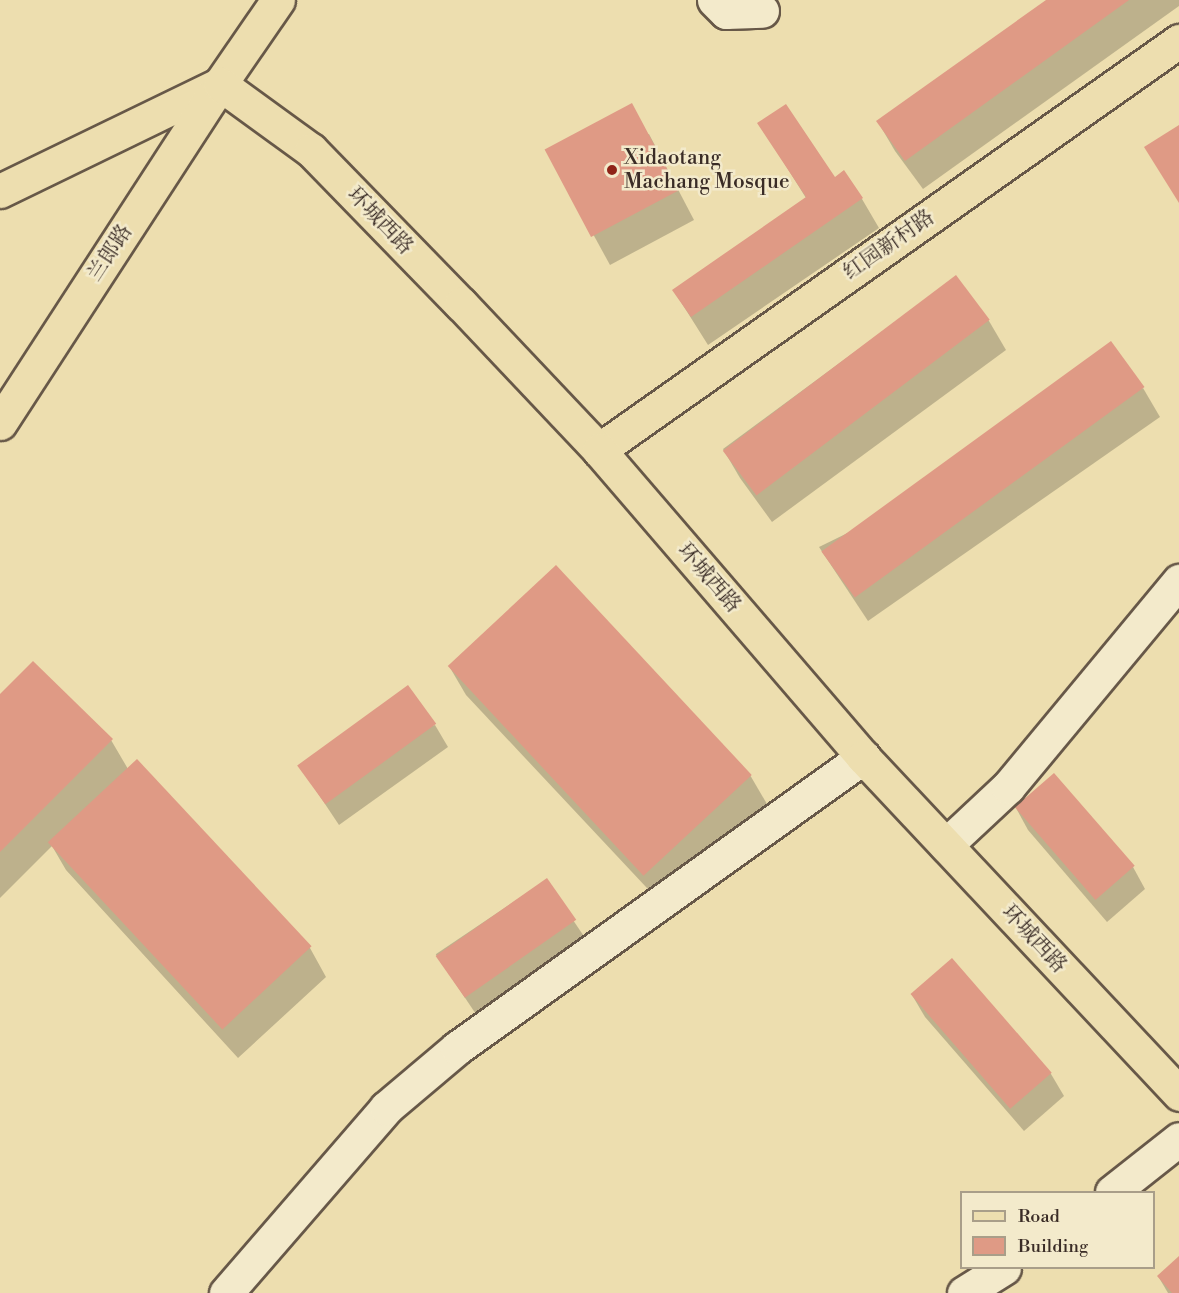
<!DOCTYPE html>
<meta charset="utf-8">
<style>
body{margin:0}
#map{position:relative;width:1179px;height:1293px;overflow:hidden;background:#eddeaf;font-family:"Libre Bodoni","Noto Serif SC",serif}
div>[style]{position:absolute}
.shadow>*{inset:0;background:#0003;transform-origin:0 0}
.building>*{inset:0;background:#df9a85;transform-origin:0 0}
.roads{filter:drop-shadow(2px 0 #675848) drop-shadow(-2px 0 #675848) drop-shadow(0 2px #675848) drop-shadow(0 -2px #675848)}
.minor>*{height:33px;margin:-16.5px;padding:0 16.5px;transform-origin:16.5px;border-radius:16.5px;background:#f3eacb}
.major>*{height:33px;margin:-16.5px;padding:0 16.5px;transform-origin:16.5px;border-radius:16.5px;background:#eddeaf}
.highway>*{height:33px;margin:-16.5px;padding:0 16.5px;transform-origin:16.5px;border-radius:16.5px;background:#eddeaf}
.dots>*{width:16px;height:16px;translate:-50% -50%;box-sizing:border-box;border:3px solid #f3eacb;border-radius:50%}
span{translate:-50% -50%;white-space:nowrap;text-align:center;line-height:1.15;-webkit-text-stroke:5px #f3eacb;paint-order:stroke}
.poi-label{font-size:21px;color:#3a2c26}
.left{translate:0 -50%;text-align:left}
.street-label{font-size:21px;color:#3a2c26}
.legend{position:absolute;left:960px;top:1191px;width:195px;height:78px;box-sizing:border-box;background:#f3eacb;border:2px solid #a99e89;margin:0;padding:8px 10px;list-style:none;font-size:18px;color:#3a2c26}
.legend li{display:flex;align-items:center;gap:12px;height:30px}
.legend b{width:30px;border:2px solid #a99e89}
</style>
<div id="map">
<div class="shadow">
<div style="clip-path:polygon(1048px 0,1179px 0,1179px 6px,923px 189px,895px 151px,878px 122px)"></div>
<div style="clip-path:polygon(759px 123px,862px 199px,879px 228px,708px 345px,674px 291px,806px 198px)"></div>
<div style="clip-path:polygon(649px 134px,694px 220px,610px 265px,547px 150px)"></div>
<div style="clip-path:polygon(956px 277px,989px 321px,1006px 350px,772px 522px,740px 478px,723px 449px)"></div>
<div style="clip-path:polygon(1143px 388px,1160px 417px,868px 621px,819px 547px)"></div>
<div style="clip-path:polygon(449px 666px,750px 775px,767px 804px,661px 903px,466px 695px)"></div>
<div style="clip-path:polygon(0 696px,111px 740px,128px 769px,310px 948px,326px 977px,238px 1058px,66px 870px,52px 846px,0 898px)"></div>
<div style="clip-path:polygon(435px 725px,448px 747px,339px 825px,299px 765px)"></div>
<div style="clip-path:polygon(1016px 808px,1133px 867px,1145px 889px,1107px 922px,1028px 830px)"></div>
<div style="left:546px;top:880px;width:76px;height:133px;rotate:56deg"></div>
<div style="clip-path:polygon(951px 960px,1051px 1074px,1064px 1096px,1024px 1131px,925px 1017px,912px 995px)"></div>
<div style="clip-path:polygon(1179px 1258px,1179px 1293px,1168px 1293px,1158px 1276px)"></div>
</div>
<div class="building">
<div style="clip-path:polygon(1046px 0,1129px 0,905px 161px,876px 121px)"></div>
<div style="left:632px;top:103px;width:99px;height:99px;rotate:62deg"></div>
<div style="clip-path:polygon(786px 104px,835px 177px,844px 170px,863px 198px,691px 317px,672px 290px,806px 197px,757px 123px)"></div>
<div style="clip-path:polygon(1179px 125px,1179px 203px,1144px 147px)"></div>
<div style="left:956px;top:275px;width:56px;height:292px;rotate:53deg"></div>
<div style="left:1111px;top:341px;width:57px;height:358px;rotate:54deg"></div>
<div style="left:556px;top:565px;width:287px;height:148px;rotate:47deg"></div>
<div style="clip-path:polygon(33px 661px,113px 739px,0 852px,0 694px)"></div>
<div style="left:408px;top:685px;width:48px;height:137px;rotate:54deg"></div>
<div style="left:137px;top:759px;width:256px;height:122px;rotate:47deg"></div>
<div style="left:1054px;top:773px;width:123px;height:52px;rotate:49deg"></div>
<div style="left:547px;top:878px;width:51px;height:136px;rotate:55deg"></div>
<div style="left:952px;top:958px;width:152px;height:55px;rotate:49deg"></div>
<div style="clip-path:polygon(1179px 1256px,1179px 1293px,1172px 1293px,1157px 1276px)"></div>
</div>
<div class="roads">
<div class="minor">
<div style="left:714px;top:0;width:17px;rotate:45deg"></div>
<div style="left:726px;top:12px;width:36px;rotate:-2deg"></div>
<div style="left:946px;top:845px;width:85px;rotate:-43.1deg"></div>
<div style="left:1008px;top:787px;width:268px;rotate:-50.3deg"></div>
<div style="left:1112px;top:1192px;width:85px;rotate:-38.3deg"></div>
<div style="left:226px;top:1293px;width:245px;rotate:-49.1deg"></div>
<div style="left:386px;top:1108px;width:93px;rotate:-40.2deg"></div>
<div style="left:457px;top:1048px;width:500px;rotate:-35.6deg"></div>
<div style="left:964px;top:1293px;width:47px;rotate:-32deg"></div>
</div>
<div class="major">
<div style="left:0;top:191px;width:245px;rotate:-25.9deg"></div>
<div style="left:220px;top:84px;width:102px;rotate:-55.4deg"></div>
<div style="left:599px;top:450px;width:710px;rotate:-35.19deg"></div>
</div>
<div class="highway">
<div style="left:0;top:423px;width:404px;rotate:-57deg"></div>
<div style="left:220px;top:84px;width:112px;rotate:36deg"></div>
<div style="left:311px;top:150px;width:215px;rotate:45.8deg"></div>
<div style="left:461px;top:304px;width:201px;rotate:46.6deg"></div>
<div style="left:599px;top:450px;width:405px;rotate:49.3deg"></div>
<div style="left:863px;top:757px;width:462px;rotate:46.8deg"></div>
</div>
</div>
<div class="dots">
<div style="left:612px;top:170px;background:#8f2418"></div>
</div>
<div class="poi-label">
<span class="left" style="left:624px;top:170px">Xidaotang<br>Machang Mosque</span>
</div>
<div class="street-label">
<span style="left:380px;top:221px;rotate:46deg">环城西路</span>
<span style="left:889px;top:245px;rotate:-35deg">红园新村路</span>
<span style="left:110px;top:253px;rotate:-57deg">兰郎路</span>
<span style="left:709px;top:578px;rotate:49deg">环城西路</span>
<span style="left:1034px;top:939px;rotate:47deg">环城西路</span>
</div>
<ul class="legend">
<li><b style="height:8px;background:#eddeaf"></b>Road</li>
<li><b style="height:16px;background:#df9a85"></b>Building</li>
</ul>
</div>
